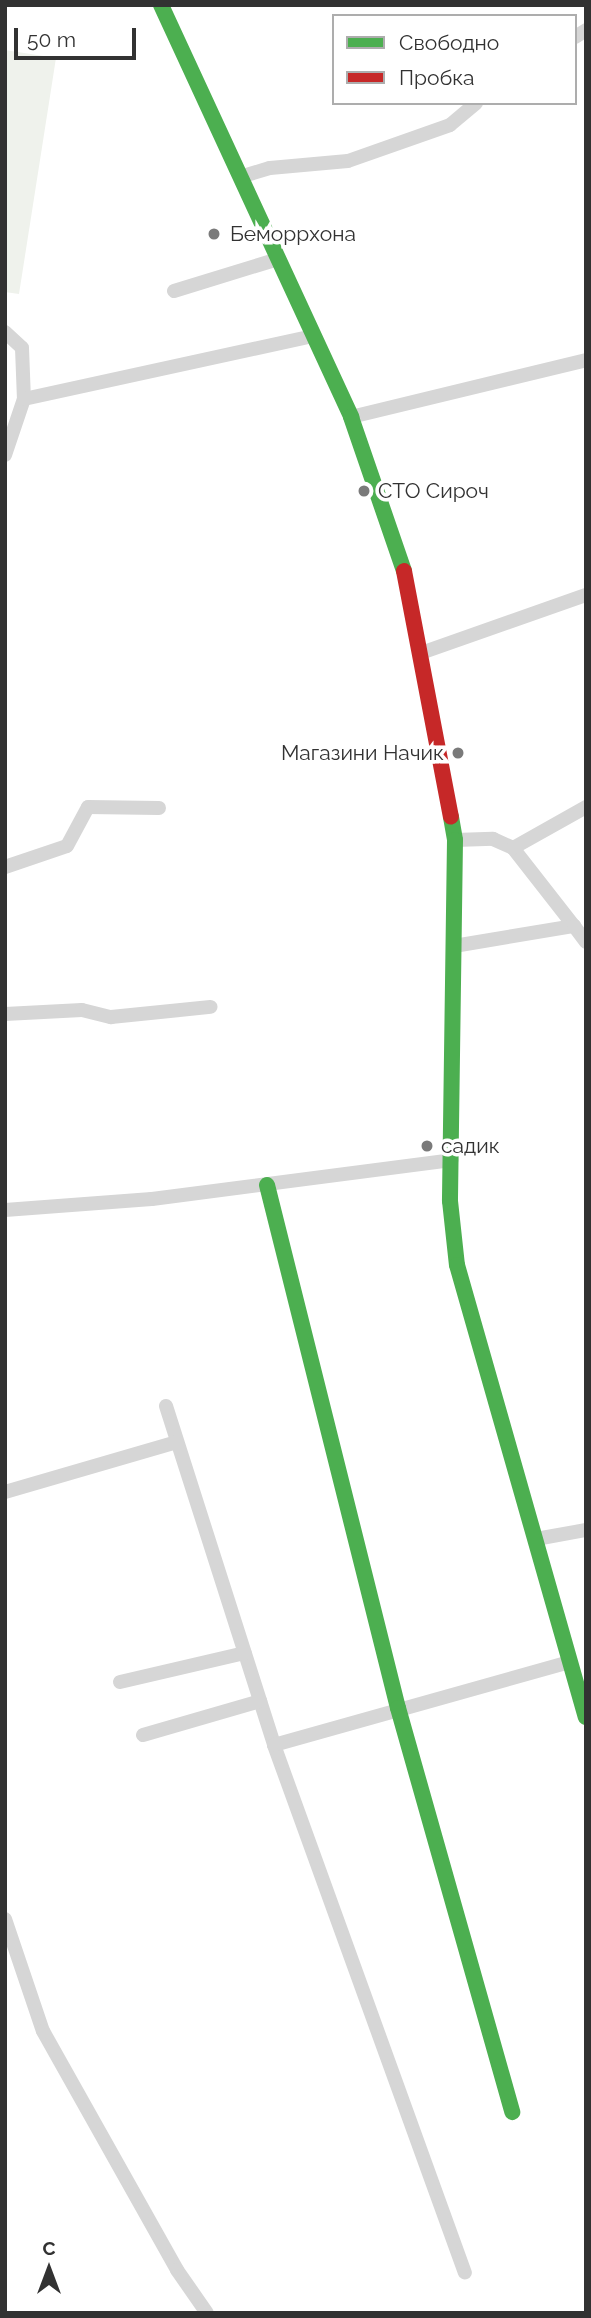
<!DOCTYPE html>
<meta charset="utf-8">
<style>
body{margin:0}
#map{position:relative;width:591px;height:2318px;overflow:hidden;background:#fff;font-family:Raleway,sans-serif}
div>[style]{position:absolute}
.green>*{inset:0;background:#eff2ec}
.street>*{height:14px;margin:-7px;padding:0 7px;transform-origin:7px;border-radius:7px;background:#d6d6d6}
.fast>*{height:16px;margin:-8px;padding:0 8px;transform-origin:8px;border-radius:8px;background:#4caf50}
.jam>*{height:16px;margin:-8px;padding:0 8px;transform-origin:8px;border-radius:8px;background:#c62828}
.dots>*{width:19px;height:19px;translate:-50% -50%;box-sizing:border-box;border:4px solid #fff;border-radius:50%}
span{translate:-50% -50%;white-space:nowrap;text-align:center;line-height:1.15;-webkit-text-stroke:7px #fff;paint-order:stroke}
.poi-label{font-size:21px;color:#323232}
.left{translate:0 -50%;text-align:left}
.right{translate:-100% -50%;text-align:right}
.frame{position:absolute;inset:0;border:7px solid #323232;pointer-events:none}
.legend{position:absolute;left:332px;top:14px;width:245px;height:91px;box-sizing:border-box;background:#fff;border:2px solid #adadad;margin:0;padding:9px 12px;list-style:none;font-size:21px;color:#323232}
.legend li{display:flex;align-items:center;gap:14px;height:35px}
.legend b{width:35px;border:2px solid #adadad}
.north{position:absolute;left:14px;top:2234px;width:70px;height:70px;-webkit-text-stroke:5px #fff;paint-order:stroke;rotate:0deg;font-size:19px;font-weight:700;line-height:28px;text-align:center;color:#323232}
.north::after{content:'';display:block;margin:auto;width:24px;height:32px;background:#323232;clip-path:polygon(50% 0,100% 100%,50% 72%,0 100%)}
.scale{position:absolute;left:14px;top:28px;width:122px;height:32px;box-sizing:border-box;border:4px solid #323232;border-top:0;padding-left:9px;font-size:21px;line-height:24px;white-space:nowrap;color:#323232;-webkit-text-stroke:5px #fff;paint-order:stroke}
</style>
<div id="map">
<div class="green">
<div style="clip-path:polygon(5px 50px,56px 58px,19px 294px,5px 292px)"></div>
</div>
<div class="street">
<div style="left:575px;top:37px;width:13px;rotate:-32deg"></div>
<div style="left:240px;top:177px;width:31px;rotate:-17deg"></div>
<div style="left:270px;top:168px;width:78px;rotate:-5.1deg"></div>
<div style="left:348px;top:161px;width:108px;rotate:-19.4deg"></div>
<div style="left:450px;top:125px;width:34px;rotate:-40deg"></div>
<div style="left:174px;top:291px;width:109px;rotate:-17.1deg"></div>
<div style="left:5px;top:332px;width:23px;rotate:43deg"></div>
<div style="left:22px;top:348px;width:51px;rotate:87.8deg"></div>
<div style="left:351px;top:417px;width:242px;rotate:-13.6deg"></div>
<div style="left:5px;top:455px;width:59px;rotate:-71.3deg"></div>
<div style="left:24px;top:399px;width:297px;rotate:-12.3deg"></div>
<div style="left:421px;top:653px;width:175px;rotate:-19.4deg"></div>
<div style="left:455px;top:840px;width:38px;rotate:-2deg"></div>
<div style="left:493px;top:839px;width:22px;rotate:24deg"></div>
<div style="left:513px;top:848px;width:99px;rotate:52deg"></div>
<div style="left:513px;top:848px;width:84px;rotate:-29.3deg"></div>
<div style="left:5px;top:867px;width:65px;rotate:-18.7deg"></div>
<div style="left:67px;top:846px;width:44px;rotate:-61.7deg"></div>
<div style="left:88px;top:807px;width:71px;rotate:0.8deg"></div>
<div style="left:454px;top:946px;width:122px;rotate:-9.5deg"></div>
<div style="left:574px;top:926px;width:20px;rotate:53deg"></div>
<div style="left:5px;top:1014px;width:77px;rotate:-3deg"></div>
<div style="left:82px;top:1010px;width:30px;rotate:14deg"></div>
<div style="left:111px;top:1017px;width:100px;rotate:-5.8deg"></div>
<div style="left:5px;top:1210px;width:147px;rotate:-4.3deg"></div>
<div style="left:152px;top:1199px;width:302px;rotate:-7.4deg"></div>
<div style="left:166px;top:1406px;width:356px;rotate:72.3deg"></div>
<div style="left:274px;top:1745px;width:561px;rotate:70.11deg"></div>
<div style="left:5px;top:1492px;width:179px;rotate:-16.2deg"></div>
<div style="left:536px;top:1539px;width:51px;rotate:-10.2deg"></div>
<div style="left:120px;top:1682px;width:128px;rotate:-13.1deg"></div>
<div style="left:143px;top:1735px;width:122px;rotate:-16.2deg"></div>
<div style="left:274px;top:1745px;width:307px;rotate:-15.7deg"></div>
<div style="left:5px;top:1919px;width:118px;rotate:71.3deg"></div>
<div style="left:43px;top:2031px;width:274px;rotate:60.7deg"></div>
<div style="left:177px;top:2270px;width:52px;rotate:55.1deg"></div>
</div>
<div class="fast">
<div style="left:161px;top:5px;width:454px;rotate:65.2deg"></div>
<div style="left:351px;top:417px;width:163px;rotate:71deg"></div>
<div style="left:451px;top:817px;width:23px;rotate:80deg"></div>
<div style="left:455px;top:840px;width:361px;rotate:90.8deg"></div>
<div style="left:450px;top:1201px;width:64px;rotate:83.8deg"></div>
<div style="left:457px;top:1265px;width:470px;rotate:74.1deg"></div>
<div style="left:267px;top:1185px;width:539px;rotate:75.94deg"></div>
<div style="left:398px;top:1708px;width:420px;rotate:74.2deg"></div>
</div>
<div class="jam">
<div style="left:404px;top:571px;width:250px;rotate:79.2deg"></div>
</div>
<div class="dots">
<div style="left:214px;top:234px;background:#7a7a7a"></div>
<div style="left:364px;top:491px;background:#7a7a7a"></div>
<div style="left:458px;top:753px;background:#7a7a7a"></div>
<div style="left:427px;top:1146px;background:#7a7a7a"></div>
</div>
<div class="poi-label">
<span class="left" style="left:230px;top:234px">Беморрхона</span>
<span class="left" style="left:378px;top:491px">СТО Сироч</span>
<span class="right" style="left:444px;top:753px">Магазини Начик</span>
<span class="left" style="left:441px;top:1146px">садик</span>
</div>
<div class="frame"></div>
<ul class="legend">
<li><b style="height:9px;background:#4caf50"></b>Свободно</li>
<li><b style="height:9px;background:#c62828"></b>Пробка</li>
</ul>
<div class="north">С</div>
<div class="scale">50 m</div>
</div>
